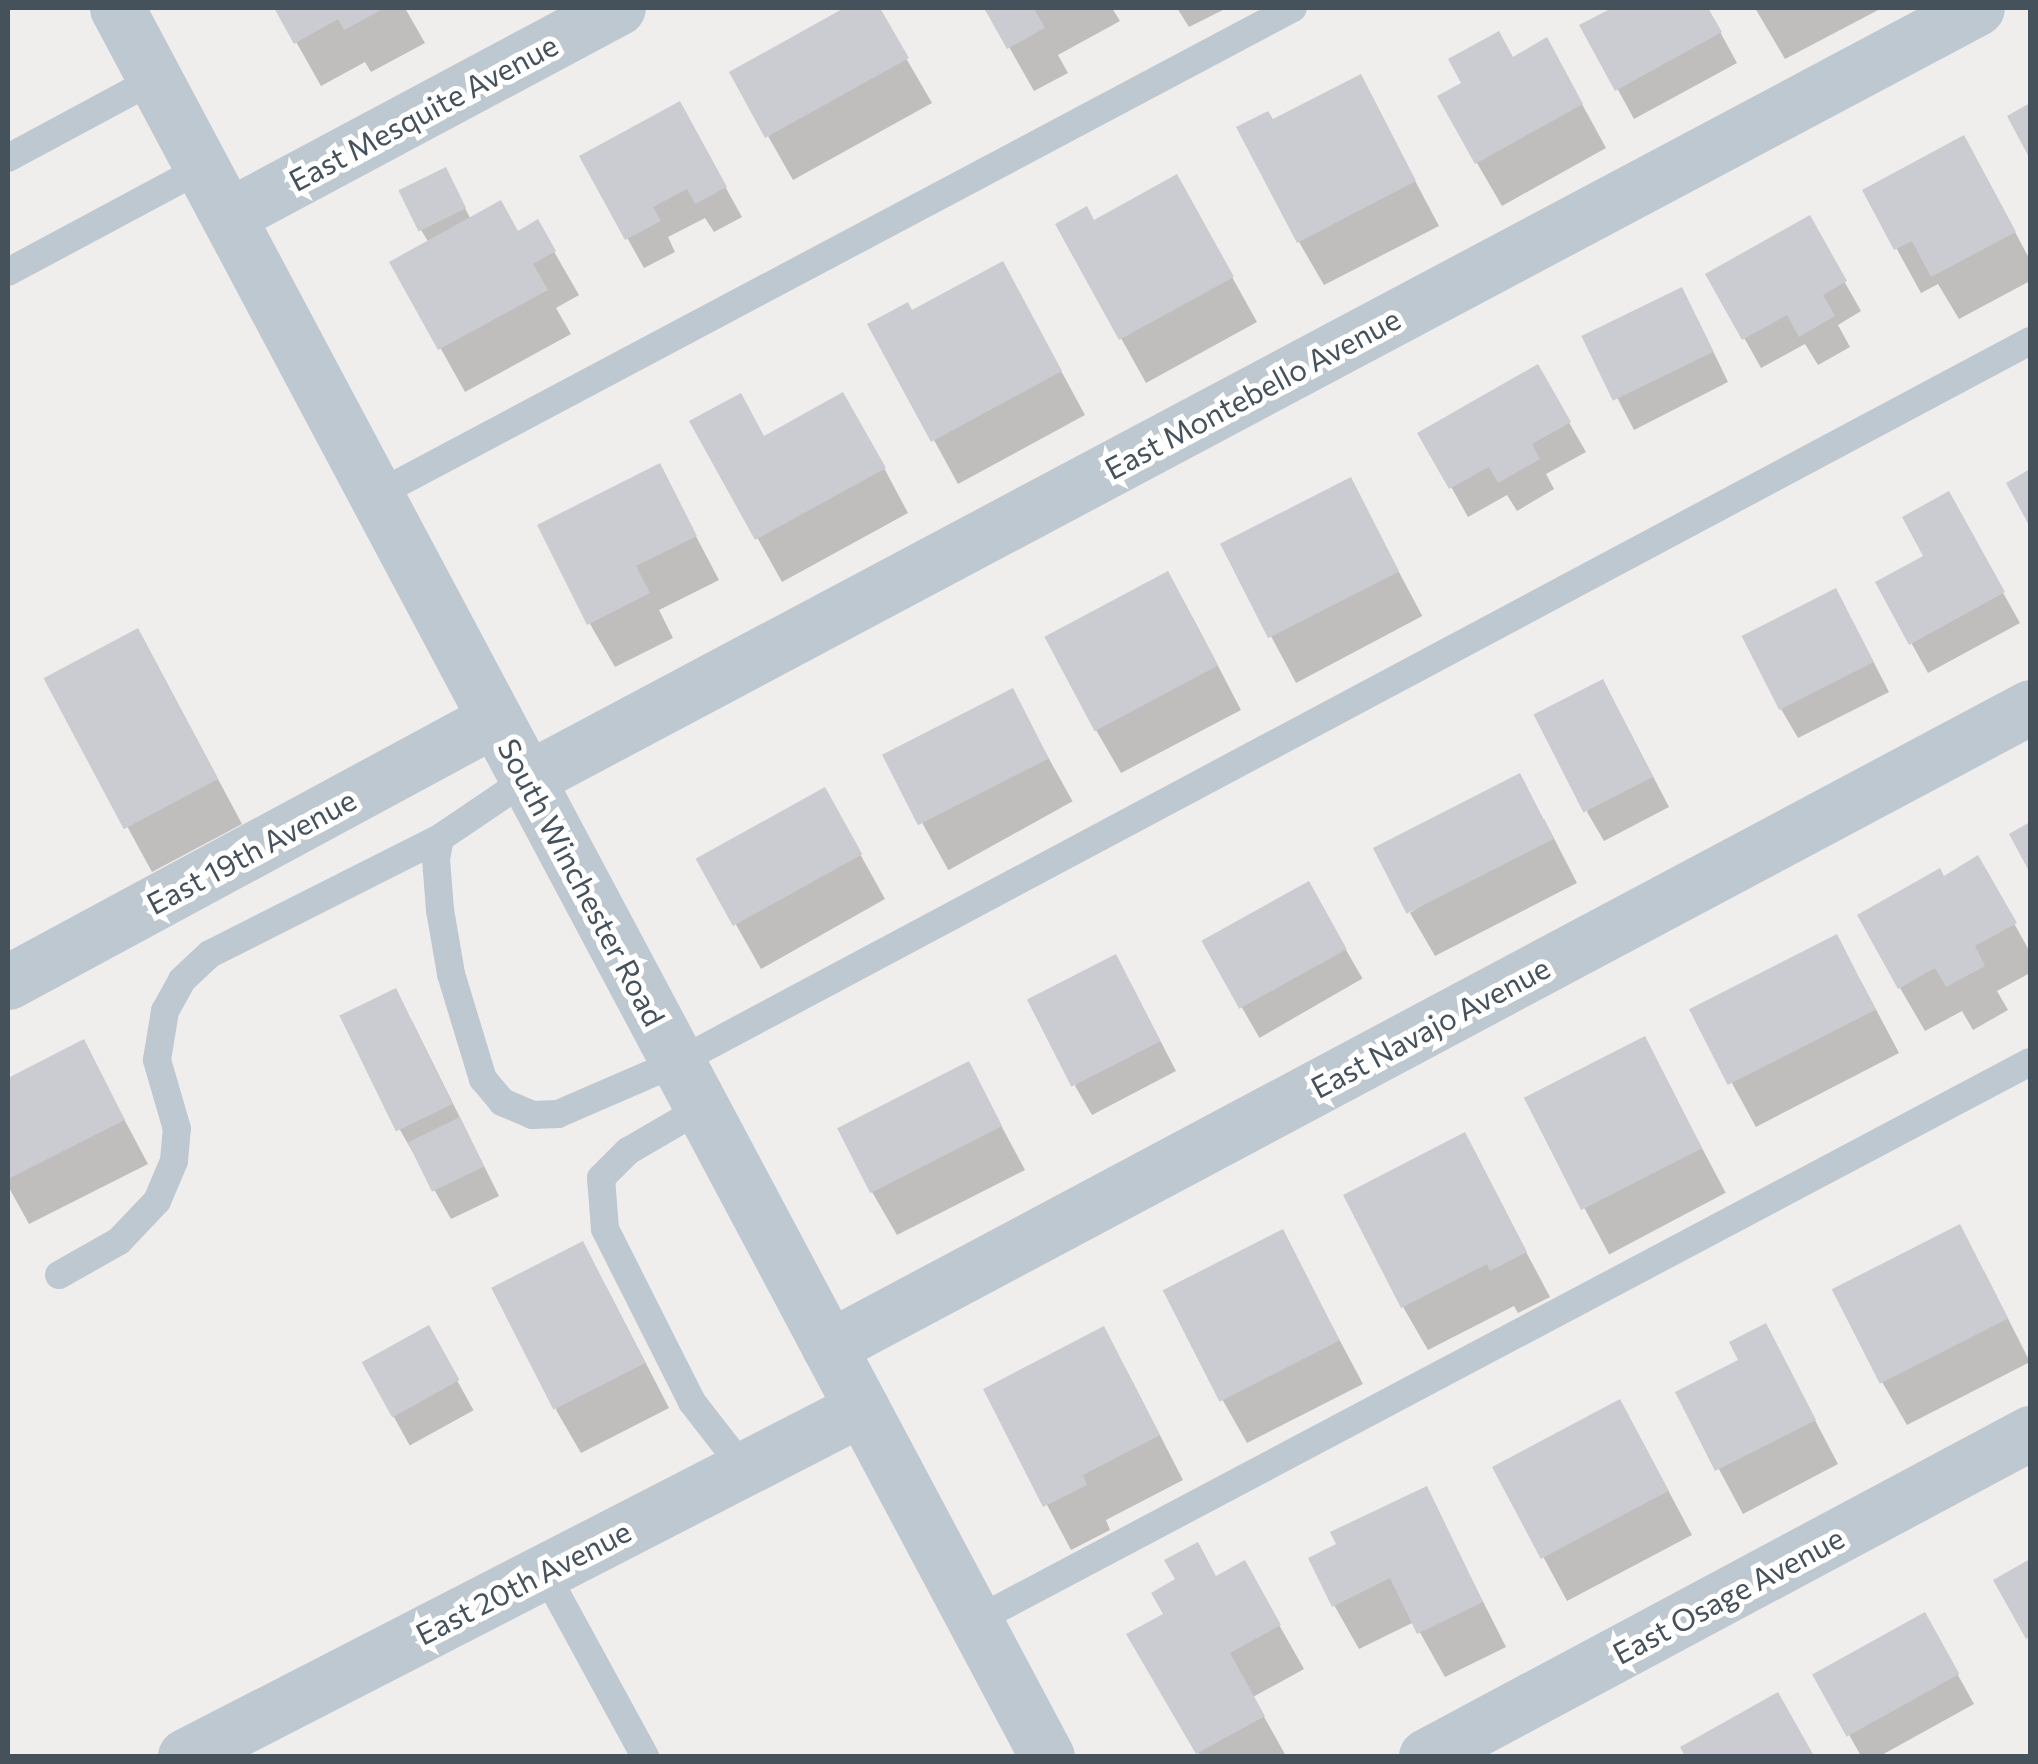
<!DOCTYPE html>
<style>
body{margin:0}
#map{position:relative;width:2038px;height:1764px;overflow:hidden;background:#f0eded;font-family:Commissioner,sans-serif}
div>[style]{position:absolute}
.shadow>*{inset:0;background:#0003;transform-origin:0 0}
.building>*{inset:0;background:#caccd2;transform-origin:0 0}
.lane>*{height:28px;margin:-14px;padding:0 14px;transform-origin:14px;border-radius:14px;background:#bdc8d0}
.street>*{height:55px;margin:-27.5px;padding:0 27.5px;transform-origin:27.5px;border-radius:27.5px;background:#bdc8d0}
span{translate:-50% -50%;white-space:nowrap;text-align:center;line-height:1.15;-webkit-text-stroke:10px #fff;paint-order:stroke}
.street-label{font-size:30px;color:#45515b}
.frame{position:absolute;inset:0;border:10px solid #45515b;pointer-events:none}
</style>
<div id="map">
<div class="shadow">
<div style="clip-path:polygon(277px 8px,405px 8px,425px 43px,371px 72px,365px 62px,321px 86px)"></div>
<div style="clip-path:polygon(849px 8px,877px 8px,932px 103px,793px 180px,732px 73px)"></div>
<div style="clip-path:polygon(987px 8px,1112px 8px,1120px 21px,1058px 55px,1068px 73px,1034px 91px)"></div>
<div style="clip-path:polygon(1177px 8px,1227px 8px,1189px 27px)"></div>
<div style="clip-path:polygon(1617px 8px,1707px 8px,1737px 63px,1634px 119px,1583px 26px)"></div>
<div style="clip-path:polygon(1755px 8px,1882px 8px,1785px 59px)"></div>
<div style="clip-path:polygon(1512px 60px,1571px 84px,1606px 148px,1502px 206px,1477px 163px)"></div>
<div style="clip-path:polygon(1360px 77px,1439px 226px,1324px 285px,1299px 242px,1272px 122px)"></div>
<div style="clip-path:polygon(696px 134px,742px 217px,714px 232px,705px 218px,668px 237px,675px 252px,644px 268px,582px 157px)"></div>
<div style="clip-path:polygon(1988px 181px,2030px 260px,2030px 281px,1959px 319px,1938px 284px,1921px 293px,1865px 191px)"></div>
<div style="clip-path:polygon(453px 184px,471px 220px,517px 234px,537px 222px,579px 295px,556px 308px,571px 334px,465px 392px,393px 263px,429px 243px,421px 230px)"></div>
<div style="clip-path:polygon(1809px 219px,1861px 311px,1838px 325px,1850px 347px,1818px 365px,1805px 344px,1761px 368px,1709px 275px)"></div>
<div style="clip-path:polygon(1201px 221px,1257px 322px,1146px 383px,1058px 225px)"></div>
<div style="clip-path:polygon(1027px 308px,1085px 415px,958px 484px,871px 325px,912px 313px)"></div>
<div style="clip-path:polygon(1698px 320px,1728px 382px,1634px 430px,1586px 338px)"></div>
<div style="clip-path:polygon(1537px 367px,1586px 452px,1546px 474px,1554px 489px,1517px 511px,1507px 495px,1468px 517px,1421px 433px)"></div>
<div style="clip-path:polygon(693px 422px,764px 439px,868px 438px,908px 513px,782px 582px)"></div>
<div style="clip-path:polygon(659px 466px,719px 580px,659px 610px,673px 638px,615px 667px,590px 624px)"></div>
<div style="left:1350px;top:480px;width:154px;height:143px;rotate:62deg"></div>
<div style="clip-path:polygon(1948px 495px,2020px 623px,1928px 673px,1878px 583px,1926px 557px)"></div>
<div style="clip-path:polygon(1193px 618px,1241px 710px,1121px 773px,1096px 730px)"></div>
<div style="clip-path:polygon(1852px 620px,1889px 692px,1798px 738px,1781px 709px)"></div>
<div style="clip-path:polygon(162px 674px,242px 824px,152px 872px,47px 679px)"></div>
<div style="left:1012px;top:692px;width:125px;height:142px;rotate:61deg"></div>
<div style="clip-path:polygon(1619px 711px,1669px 807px,1604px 841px,1587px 812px)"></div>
<div style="clip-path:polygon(1544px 819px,1577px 883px,1435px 956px,1410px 913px)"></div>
<div style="clip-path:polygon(849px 834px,885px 899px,761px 969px,699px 859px)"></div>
<div style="clip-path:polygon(1978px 859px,2030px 952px,2030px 973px,1997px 991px,2008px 1010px,1973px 1030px,1962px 1011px,1925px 1031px,1900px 988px,1943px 879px)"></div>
<div style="left:1308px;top:884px;width:109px;height:119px;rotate:60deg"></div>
<div style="clip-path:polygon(1861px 981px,1899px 1053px,1756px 1127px,1693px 1012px)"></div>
<div style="clip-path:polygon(1132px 986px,1176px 1071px,1092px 1115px,1075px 1086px)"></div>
<div style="clip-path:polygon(343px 1017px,412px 1021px,499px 1196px,451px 1219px,400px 1130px)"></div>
<div style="left:1644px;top:1039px;width:174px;height:132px;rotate:62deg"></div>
<div style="clip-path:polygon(83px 1042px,148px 1164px,29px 1224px,8px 1186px,8px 1081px)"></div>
<div style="clip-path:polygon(968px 1064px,1025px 1170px,897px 1235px,872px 1192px)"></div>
<div style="clip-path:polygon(1464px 1135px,1550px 1297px,1518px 1313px,1514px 1306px,1428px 1350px,1403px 1307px)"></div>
<div style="clip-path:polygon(1282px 1232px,1363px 1384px,1247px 1443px,1222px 1399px)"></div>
<div style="clip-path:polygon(1984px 1271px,2030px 1362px,1907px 1425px,1882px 1382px)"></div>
<div style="clip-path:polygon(607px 1288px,669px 1408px,581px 1453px,556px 1410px)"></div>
<div style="clip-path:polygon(1766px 1327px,1838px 1464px,1743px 1514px,1678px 1393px,1742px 1361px)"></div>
<div style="left:428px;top:1328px;width:94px;height:73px;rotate:61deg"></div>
<div style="clip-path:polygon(1128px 1373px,1183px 1480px,1106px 1520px,1110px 1530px,1071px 1550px,986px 1390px)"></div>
<div style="clip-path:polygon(1644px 1445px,1692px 1535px,1567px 1601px,1495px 1467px)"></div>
<div style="clip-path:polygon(1426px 1489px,1506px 1647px,1445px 1677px,1414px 1622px,1359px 1649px,1334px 1605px,1340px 1545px)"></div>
<div style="clip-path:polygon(1244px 1563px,1304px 1669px,1253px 1697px,1286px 1756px,1200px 1756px,1130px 1635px,1167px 1615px,1178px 1580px,1216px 1579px)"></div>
<div style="clip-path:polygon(1925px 1616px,1974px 1704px,1880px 1756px,1861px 1756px,1816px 1676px)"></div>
<div style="clip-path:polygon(1777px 1695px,1812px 1756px,1688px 1756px,1683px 1748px)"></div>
</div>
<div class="building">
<div style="clip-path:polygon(274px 8px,385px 8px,344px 30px,338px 19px,294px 44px)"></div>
<div style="clip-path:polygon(844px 8px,880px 8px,909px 58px,765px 138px,729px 72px)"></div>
<div style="clip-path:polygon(984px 8px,1041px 8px,1035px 10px,1045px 28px,1007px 49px)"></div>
<div style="clip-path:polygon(1612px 8px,1708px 8px,1722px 32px,1615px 91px,1579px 25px)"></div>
<div style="clip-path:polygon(1499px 31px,1513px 57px,1547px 37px,1583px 104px,1475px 164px,1437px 96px,1461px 83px,1448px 59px)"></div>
<div style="clip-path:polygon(1361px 74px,1416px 181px,1297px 243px,1236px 127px,1268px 111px,1273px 119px)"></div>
<div style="clip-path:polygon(680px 101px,727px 187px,695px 204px,687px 189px,653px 207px,661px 221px,625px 240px,579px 156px)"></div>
<div style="clip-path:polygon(2030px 103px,2030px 159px,2007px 116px)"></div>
<div style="clip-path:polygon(1964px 135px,2016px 232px,1931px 277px,1912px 241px,1894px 250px,1862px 190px)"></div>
<div style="left:446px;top:167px;width:46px;height:53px;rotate:64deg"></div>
<div style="clip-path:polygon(1177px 174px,1234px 277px,1119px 340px,1055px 224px,1087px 206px,1094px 220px)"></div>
<div style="clip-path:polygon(501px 200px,518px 231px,538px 219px,556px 251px,533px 264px,548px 290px,438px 350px,389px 262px)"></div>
<div style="clip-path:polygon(1810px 215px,1847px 281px,1823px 295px,1835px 316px,1799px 337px,1787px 315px,1742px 340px,1705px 274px)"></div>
<div style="clip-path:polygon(1003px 261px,1062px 371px,931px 442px,867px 324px,908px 302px,912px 310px)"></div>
<div style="left:1682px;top:287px;width:72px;height:112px;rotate:64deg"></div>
<div style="clip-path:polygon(1538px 364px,1571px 422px,1532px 444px,1540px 459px,1498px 483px,1489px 467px,1449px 489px,1417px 433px)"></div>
<div style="clip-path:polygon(843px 392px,886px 468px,755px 540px,689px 421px,741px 393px,764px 436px)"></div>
<div style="clip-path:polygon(660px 463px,697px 536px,636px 566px,650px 593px,587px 625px,537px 525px)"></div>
<div style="clip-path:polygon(2030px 469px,2030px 527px,2006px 483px)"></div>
<div style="left:1351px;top:477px;width:106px;height:147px;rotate:63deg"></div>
<div style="clip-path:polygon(1949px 491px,2005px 592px,1909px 645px,1875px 582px,1923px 556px,1902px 517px)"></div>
<div style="left:1168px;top:571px;width:107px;height:140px;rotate:62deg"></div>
<div style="left:1836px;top:588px;width:83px;height:106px;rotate:63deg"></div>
<div style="left:138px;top:628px;width:171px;height:107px;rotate:62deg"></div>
<div style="left:1603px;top:679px;width:110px;height:78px;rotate:63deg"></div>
<div style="left:1013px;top:688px;width:79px;height:147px;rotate:63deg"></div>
<div style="left:1520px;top:773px;width:74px;height:165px;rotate:63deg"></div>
<div style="left:825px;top:787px;width:77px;height:148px;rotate:61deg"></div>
<div style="clip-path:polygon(2030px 822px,2030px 873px,2009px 834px)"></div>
<div style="clip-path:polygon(1978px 855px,2017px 923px,1975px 946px,1985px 966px,1946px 987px,1935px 968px,1898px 989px,1857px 915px,1940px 868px,1944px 876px)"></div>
<div style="left:1309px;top:881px;width:78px;height:123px;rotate:61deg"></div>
<div style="left:1837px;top:934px;width:85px;height:166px;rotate:63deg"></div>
<div style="left:1116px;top:954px;width:98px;height:100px;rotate:63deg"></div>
<div style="left:396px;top:988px;width:129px;height:63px;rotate:64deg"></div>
<div style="left:1645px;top:1036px;width:126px;height:136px;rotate:63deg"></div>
<div style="clip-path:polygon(84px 1039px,125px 1120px,8px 1179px,8px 1078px)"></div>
<div style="left:969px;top:1061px;width:73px;height:148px;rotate:63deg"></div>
<div style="left:460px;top:1117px;width:55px;height:58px;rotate:64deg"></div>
<div style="clip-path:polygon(1465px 1132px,1527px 1252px,1490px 1271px,1487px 1264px,1401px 1308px,1343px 1195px)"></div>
<div style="left:1960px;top:1224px;width:106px;height:144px;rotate:63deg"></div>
<div style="left:1283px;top:1229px;width:125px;height:135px;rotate:63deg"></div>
<div style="left:583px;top:1241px;width:137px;height:103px;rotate:63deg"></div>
<div style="clip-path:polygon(1766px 1323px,1816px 1420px,1715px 1471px,1675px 1392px,1738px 1360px,1729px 1342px)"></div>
<div style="left:429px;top:1325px;width:63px;height:77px;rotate:61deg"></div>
<div style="clip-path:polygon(1104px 1326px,1160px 1435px,1083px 1475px,1087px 1485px,1043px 1507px,983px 1389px)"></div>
<div style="left:1620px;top:1399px;width:104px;height:145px;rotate:62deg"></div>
<div style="clip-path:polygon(1427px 1486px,1483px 1602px,1417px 1634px,1390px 1578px,1332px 1607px,1308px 1558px,1336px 1544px,1330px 1532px)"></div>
<div style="clip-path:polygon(1198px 1542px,1216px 1576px,1245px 1560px,1281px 1625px,1230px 1653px,1265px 1716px,1196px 1754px,1126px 1634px,1163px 1614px,1151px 1593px,1175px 1579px,1164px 1560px)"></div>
<div style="clip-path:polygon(2030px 1559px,2030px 1637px,2026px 1639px,1993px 1580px)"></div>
<div style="left:1925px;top:1612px;width:71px;height:129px;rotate:61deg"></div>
<div style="clip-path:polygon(1778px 1692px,1814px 1756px,1685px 1756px,1680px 1747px)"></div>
</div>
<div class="lane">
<div style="left:8px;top:158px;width:167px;rotate:-28.3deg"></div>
<div style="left:8px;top:272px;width:220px;rotate:-28.2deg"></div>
<div style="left:376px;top:495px;width:1038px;rotate:-27.97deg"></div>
<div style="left:527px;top:779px;width:105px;rotate:145.9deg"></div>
<div style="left:440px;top:838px;width:21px;rotate:101deg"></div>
<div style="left:436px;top:859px;width:51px;rotate:85.5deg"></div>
<div style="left:440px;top:910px;width:65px;rotate:80.2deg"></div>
<div style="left:451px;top:974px;width:110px;rotate:73.1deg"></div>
<div style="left:483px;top:1079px;width:30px;rotate:50deg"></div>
<div style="left:502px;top:1102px;width:33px;rotate:23deg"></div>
<div style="left:532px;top:1115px;width:26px;rotate:-2deg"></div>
<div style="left:558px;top:1114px;width:131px;rotate:-23.4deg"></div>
<div style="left:678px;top:1062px;width:1532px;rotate:-28.07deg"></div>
<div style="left:702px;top:1108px;width:86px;rotate:149.8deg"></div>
<div style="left:628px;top:1151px;width:38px;rotate:135deg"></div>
<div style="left:601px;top:1178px;width:51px;rotate:85.5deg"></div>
<div style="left:605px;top:1229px;width:194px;rotate:63.3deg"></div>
<div style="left:692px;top:1402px;width:85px;rotate:52.2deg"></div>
<div style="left:59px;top:1275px;width:69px;rotate:-29.5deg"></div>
<div style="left:119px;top:1241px;width:55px;rotate:-46.5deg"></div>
<div style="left:157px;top:1201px;width:43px;rotate:-67deg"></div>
<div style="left:174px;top:1161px;width:32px;rotate:-85deg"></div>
<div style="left:177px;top:1129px;width:72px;rotate:-106.2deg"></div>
<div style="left:157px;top:1060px;width:50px;rotate:-80.7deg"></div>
<div style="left:165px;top:1011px;width:35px;rotate:-61deg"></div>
<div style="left:182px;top:980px;width:38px;rotate:-43deg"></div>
<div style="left:210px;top:954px;width:258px;rotate:-26.8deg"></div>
<div style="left:544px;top:1571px;width:211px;rotate:61.4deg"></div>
<div style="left:975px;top:1621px;width:1194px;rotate:-27.92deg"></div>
</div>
<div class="street">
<div style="left:117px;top:8px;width:1980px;rotate:61.99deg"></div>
<div style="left:228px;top:216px;width:442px;rotate:-28.1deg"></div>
<div style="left:527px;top:779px;width:1642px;rotate:-28deg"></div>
<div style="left:8px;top:982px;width:553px;rotate:-28.37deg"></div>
<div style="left:829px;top:1347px;width:1361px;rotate:-28.05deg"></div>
<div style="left:185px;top:1756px;width:761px;rotate:-27.2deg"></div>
<div style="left:1426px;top:1756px;width:685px;rotate:-28.14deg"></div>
</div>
<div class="street-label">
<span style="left:423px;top:112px;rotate:-28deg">East Mesquite Avenue</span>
<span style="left:1252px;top:393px;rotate:-28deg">East Montebello Avenue</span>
<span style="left:251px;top:851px;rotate:-28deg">East 19th Avenue</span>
<span style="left:582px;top:882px;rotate:62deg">South Winchester Road</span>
<span style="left:1430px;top:1027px;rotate:-28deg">East Navajo Avenue</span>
<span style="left:523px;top:1582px;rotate:-27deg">East 20th Avenue</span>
<span style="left:1728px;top:1595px;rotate:-28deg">East Osage Avenue</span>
</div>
<div class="frame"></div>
</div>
